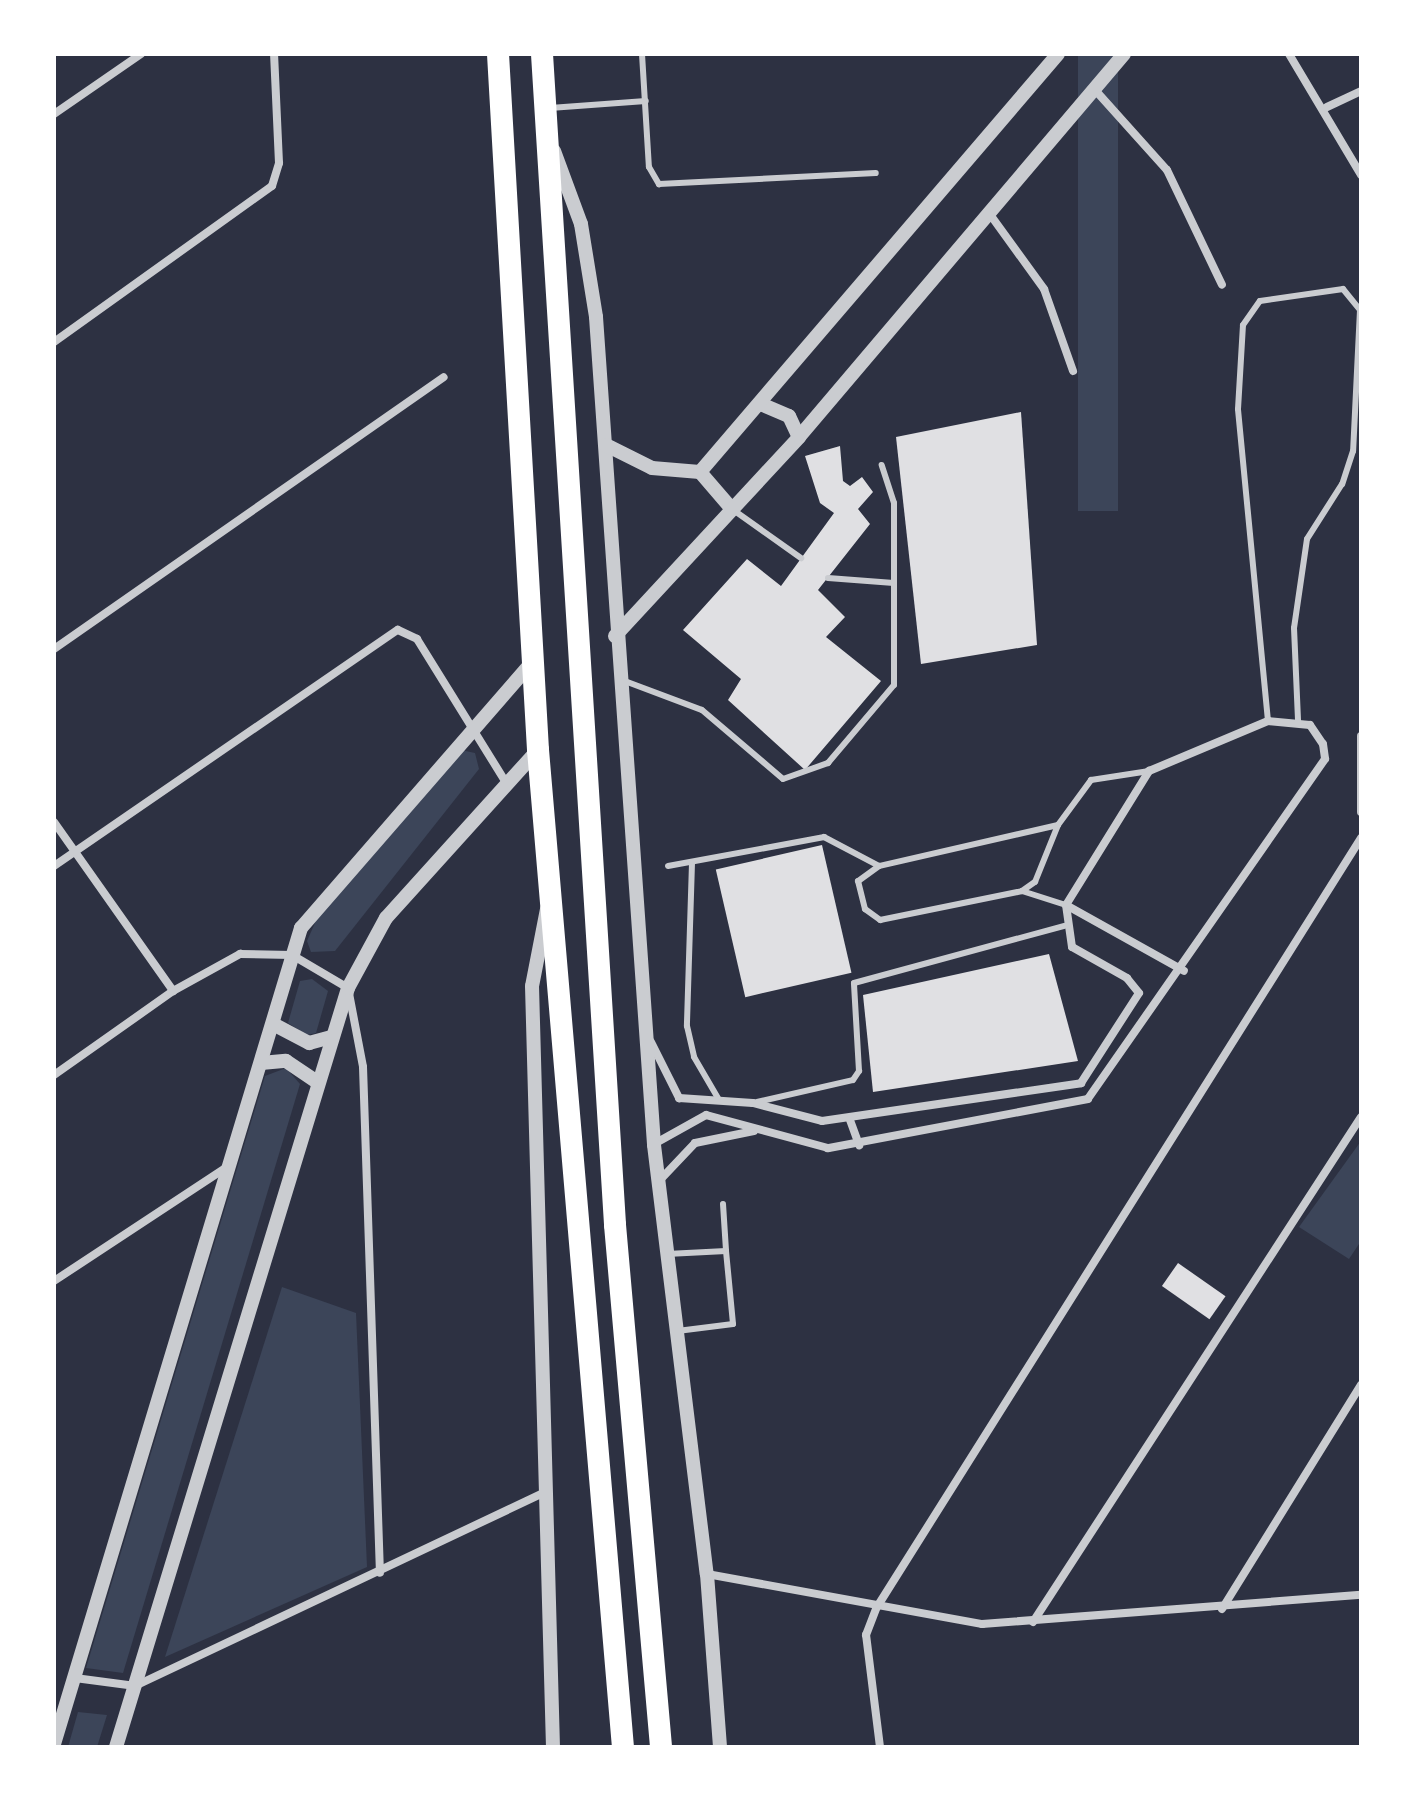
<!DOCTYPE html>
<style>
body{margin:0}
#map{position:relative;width:1415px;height:1801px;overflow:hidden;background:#2d3142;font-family:"Asap Condensed",sans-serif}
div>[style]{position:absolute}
.green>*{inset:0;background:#3c4559;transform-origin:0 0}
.building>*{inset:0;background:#e0e0e3;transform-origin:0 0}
.service>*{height:6px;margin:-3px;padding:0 3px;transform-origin:3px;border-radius:3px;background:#caccd0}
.minor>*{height:8px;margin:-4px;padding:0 4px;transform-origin:4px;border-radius:4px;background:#caccd0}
.tertiary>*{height:14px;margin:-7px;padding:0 7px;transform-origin:7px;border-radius:7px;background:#caccd0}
.trunk>*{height:22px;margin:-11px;padding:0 11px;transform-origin:11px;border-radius:11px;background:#fff}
span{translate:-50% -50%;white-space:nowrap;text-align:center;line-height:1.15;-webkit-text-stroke:7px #fff;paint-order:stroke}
.frame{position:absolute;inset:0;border:56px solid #fff;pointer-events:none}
</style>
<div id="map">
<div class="green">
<div style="left:1078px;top:54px;width:40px;height:457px"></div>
<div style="clip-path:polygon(461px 750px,475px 753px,479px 769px,335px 951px,311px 952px,307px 941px,322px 907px)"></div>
<div style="clip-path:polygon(312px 979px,328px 991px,316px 1033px,307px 1035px,288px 1023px,300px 981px)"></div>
<div style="clip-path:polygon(286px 1068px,300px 1084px,123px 1673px,86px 1668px,265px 1076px)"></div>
<div style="clip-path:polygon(1361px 1141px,1361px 1241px,1349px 1259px,1299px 1227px)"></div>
<div style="clip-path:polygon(282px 1287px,356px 1313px,367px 1567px,165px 1657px)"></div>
<div style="clip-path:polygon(78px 1712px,107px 1715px,97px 1747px,68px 1747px)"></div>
</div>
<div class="building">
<div style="clip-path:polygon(1021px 412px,1037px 645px,921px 664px,896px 437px)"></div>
<div style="clip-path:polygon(840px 446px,843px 481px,850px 486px,862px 477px,873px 492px,858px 509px,870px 524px,818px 590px,845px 617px,826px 637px,881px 681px,805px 770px,728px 700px,741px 679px,683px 630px,747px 559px,781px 586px,834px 513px,820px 503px,805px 456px)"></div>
<div style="left:822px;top:845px;width:131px;height:109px;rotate:77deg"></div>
<div style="clip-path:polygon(1049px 954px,1078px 1061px,873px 1092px,863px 995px)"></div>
<div style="left:1178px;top:1263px;width:58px;height:28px;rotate:35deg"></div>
</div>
<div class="service">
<div style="left:642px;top:54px;width:113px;rotate:86.5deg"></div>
<div style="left:649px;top:167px;width:20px;rotate:60deg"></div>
<div style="left:659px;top:184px;width:217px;rotate:-2.9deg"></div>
<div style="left:550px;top:108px;width:96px;rotate:-4.2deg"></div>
<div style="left:732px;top:509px;width:85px;rotate:35.4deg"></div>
<div style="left:828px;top:578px;width:66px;rotate:4.3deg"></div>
<div style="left:622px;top:680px;width:85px;rotate:20.6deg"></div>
<div style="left:702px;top:710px;width:106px;rotate:40.4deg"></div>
<div style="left:783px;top:779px;width:48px;rotate:-19.6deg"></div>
<div style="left:828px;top:763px;width:102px;rotate:-49.8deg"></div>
<div style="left:894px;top:685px;width:182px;rotate:-90deg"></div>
<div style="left:894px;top:503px;width:40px;rotate:-108deg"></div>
<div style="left:1268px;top:721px;width:313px;rotate:-95.5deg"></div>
<div style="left:1238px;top:409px;width:84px;rotate:-86.6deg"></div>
<div style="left:1243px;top:325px;width:29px;rotate:-55deg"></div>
<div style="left:1260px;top:301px;width:84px;rotate:-8.2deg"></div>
<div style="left:1343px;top:289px;width:27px;rotate:51deg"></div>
<div style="left:1360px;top:310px;width:141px;rotate:92.8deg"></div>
<div style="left:1353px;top:451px;width:35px;rotate:108deg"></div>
<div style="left:1342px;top:484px;width:65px;rotate:122.5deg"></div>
<div style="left:1307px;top:539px;width:90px;rotate:98.3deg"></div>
<div style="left:1294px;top:628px;width:93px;rotate:87.5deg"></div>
<div style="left:1058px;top:825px;width:184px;rotate:167.1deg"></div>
<div style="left:879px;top:866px;width:26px;rotate:144deg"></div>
<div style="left:858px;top:881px;width:29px;rotate:76deg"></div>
<div style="left:865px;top:909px;width:19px;rotate:36deg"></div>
<div style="left:880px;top:920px;width:145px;rotate:-11.5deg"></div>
<div style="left:1022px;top:891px;width:16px;rotate:-35deg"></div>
<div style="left:1035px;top:882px;width:61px;rotate:-68deg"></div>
<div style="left:1058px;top:825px;width:56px;rotate:-53.7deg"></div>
<div style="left:1091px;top:780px;width:59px;rotate:-8.8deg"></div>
<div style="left:692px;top:863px;width:163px;rotate:91.8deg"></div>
<div style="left:687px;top:1026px;width:32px;rotate:77deg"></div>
<div style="left:694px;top:1057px;width:48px;rotate:59.7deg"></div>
<div style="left:668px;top:866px;width:159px;rotate:-10.5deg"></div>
<div style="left:824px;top:837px;width:62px;rotate:27.8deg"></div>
<div style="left:1022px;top:891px;width:46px;rotate:17.7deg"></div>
<div style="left:757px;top:1102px;width:98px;rotate:-12.9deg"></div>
<div style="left:853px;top:1080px;width:11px;rotate:-56deg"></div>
<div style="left:859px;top:1071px;width:88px;rotate:-93.3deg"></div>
<div style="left:854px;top:983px;width:218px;rotate:-15.2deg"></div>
<div style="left:723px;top:1204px;width:47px;rotate:86.3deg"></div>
<div style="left:667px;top:1254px;width:59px;rotate:-2.9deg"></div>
<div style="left:726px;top:1251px;width:73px;rotate:84.5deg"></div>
<div style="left:733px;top:1324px;width:56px;rotate:172.9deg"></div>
</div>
<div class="minor">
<div style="left:1289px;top:54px;width:141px;rotate:59.2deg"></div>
<div style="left:1096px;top:91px;width:106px;rotate:48.1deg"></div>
<div style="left:1167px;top:170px;width:127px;rotate:64.4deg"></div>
<div style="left:1327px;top:107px;width:38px;rotate:-25deg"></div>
<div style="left:54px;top:114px;width:106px;rotate:-34.6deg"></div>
<div style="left:989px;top:213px;width:94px;rotate:54.1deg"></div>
<div style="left:1044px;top:289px;width:87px;rotate:70.5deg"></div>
<div style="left:54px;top:342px;width:268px;rotate:-35.6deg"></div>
<div style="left:272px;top:186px;width:24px;rotate:-73deg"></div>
<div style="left:279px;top:163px;width:109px;rotate:-92.6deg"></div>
<div style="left:54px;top:649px;width:475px;rotate:-34.9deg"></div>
<div style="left:1361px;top:736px;width:76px;rotate:90deg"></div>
<div style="left:54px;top:822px;width:207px;rotate:54.8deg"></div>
<div style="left:54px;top:866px;width:417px;rotate:-34.5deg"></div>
<div style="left:398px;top:630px;width:21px;rotate:25deg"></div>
<div style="left:417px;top:639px;width:171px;rotate:58.2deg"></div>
<div style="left:1066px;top:905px;width:135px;rotate:29.2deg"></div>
<div style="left:651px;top:1042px;width:63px;rotate:63.4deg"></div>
<div style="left:679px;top:1098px;width:74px;rotate:3.9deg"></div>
<div style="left:753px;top:1103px;width:71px;rotate:14.6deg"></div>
<div style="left:822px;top:1121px;width:262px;rotate:-8.3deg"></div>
<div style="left:1081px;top:1083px;width:107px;rotate:-57.2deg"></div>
<div style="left:1139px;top:993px;width:19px;rotate:-129deg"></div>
<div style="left:1127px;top:978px;width:63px;rotate:-150.6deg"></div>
<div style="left:1072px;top:947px;width:42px;rotate:-98.1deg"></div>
<div style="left:1066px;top:905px;width:158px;rotate:-58.2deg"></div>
<div style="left:1149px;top:771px;width:129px;rotate:-22.8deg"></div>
<div style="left:1268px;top:721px;width:42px;rotate:5.4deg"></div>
<div style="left:1310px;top:725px;width:23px;rotate:56deg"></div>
<div style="left:1323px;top:744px;width:15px;rotate:82deg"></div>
<div style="left:1325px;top:759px;width:414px;rotate:124.9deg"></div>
<div style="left:1088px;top:1099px;width:265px;rotate:169.3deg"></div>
<div style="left:828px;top:1148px;width:126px;rotate:-164.9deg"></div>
<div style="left:706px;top:1115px;width:60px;rotate:150.9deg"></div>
<div style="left:54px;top:1075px;width:146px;rotate:-35.2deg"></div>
<div style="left:173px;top:991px;width:77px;rotate:-28.9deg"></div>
<div style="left:240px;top:954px;width:52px;rotate:1.1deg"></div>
<div style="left:292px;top:955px;width:65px;rotate:30.5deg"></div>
<div style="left:348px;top:988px;width:80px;rotate:79.2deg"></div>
<div style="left:363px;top:1067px;width:506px;rotate:88.08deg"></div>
<div style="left:850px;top:1120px;width:27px;rotate:70deg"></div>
<div style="left:659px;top:1181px;width:52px;rotate:-46.5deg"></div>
<div style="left:695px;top:1143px;width:60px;rotate:-11.5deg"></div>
<div style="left:54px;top:1281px;width:207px;rotate:-33.4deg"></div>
<div style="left:707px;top:1574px;width:280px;rotate:10.3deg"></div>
<div style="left:982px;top:1624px;width:380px;rotate:-4.4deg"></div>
<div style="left:1222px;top:1609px;width:264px;rotate:-58.2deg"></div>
<div style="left:1033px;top:1622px;width:602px;rotate:-57deg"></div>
<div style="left:75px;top:1678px;width:61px;rotate:7.6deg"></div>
<div style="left:135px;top:1686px;width:450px;rotate:-25.3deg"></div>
<div style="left:880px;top:1747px;width:113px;rotate:-97.1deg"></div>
<div style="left:866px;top:1635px;width:30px;rotate:-69deg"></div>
<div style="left:877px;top:1607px;width:909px;rotate:-57.81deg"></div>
</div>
<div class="tertiary">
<div style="left:554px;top:151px;width:78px;rotate:69.7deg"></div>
<div style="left:581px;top:224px;width:94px;rotate:80.8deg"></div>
<div style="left:596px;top:317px;width:830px;rotate:85.99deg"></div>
<div style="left:654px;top:1145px;width:432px;rotate:83deg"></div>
<div style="left:707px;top:1574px;width:173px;rotate:85.7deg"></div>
<div style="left:763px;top:405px;width:28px;rotate:23deg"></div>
<div style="left:789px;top:416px;width:23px;rotate:65deg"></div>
<div style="left:606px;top:445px;width:51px;rotate:26.6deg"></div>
<div style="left:652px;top:468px;width:48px;rotate:4.8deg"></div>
<div style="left:700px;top:472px;width:550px;rotate:-49.42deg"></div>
<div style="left:700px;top:472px;width:48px;rotate:49.3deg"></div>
<div style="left:615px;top:636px;width:271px;rotate:-47.2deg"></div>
<div style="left:799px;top:437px;width:502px;rotate:-49.68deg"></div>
<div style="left:547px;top:909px;width:78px;rotate:101deg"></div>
<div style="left:532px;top:986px;width:761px;rotate:88.42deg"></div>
<div style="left:273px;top:1024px;width:41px;rotate:27.8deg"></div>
<div style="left:309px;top:1043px;width:24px;rotate:-15deg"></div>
<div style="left:261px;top:1063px;width:25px;rotate:-5deg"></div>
<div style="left:286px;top:1061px;width:36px;rotate:34deg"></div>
<div style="left:54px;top:1744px;width:853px;rotate:-73.16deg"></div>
<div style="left:301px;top:928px;width:354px;rotate:-49deg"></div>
<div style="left:116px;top:1747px;width:794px;rotate:-73deg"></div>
<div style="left:348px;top:988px;width:80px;rotate:-61.5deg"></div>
<div style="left:386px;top:918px;width:227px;rotate:-47.9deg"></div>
</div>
<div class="trunk">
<div style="left:498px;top:54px;width:697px;rotate:86.71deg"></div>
<div style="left:538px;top:750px;width:1001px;rotate:85.13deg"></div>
<div style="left:542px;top:54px;width:1173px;rotate:86.43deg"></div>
<div style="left:615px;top:1225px;width:524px;rotate:84.96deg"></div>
</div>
<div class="frame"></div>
</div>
